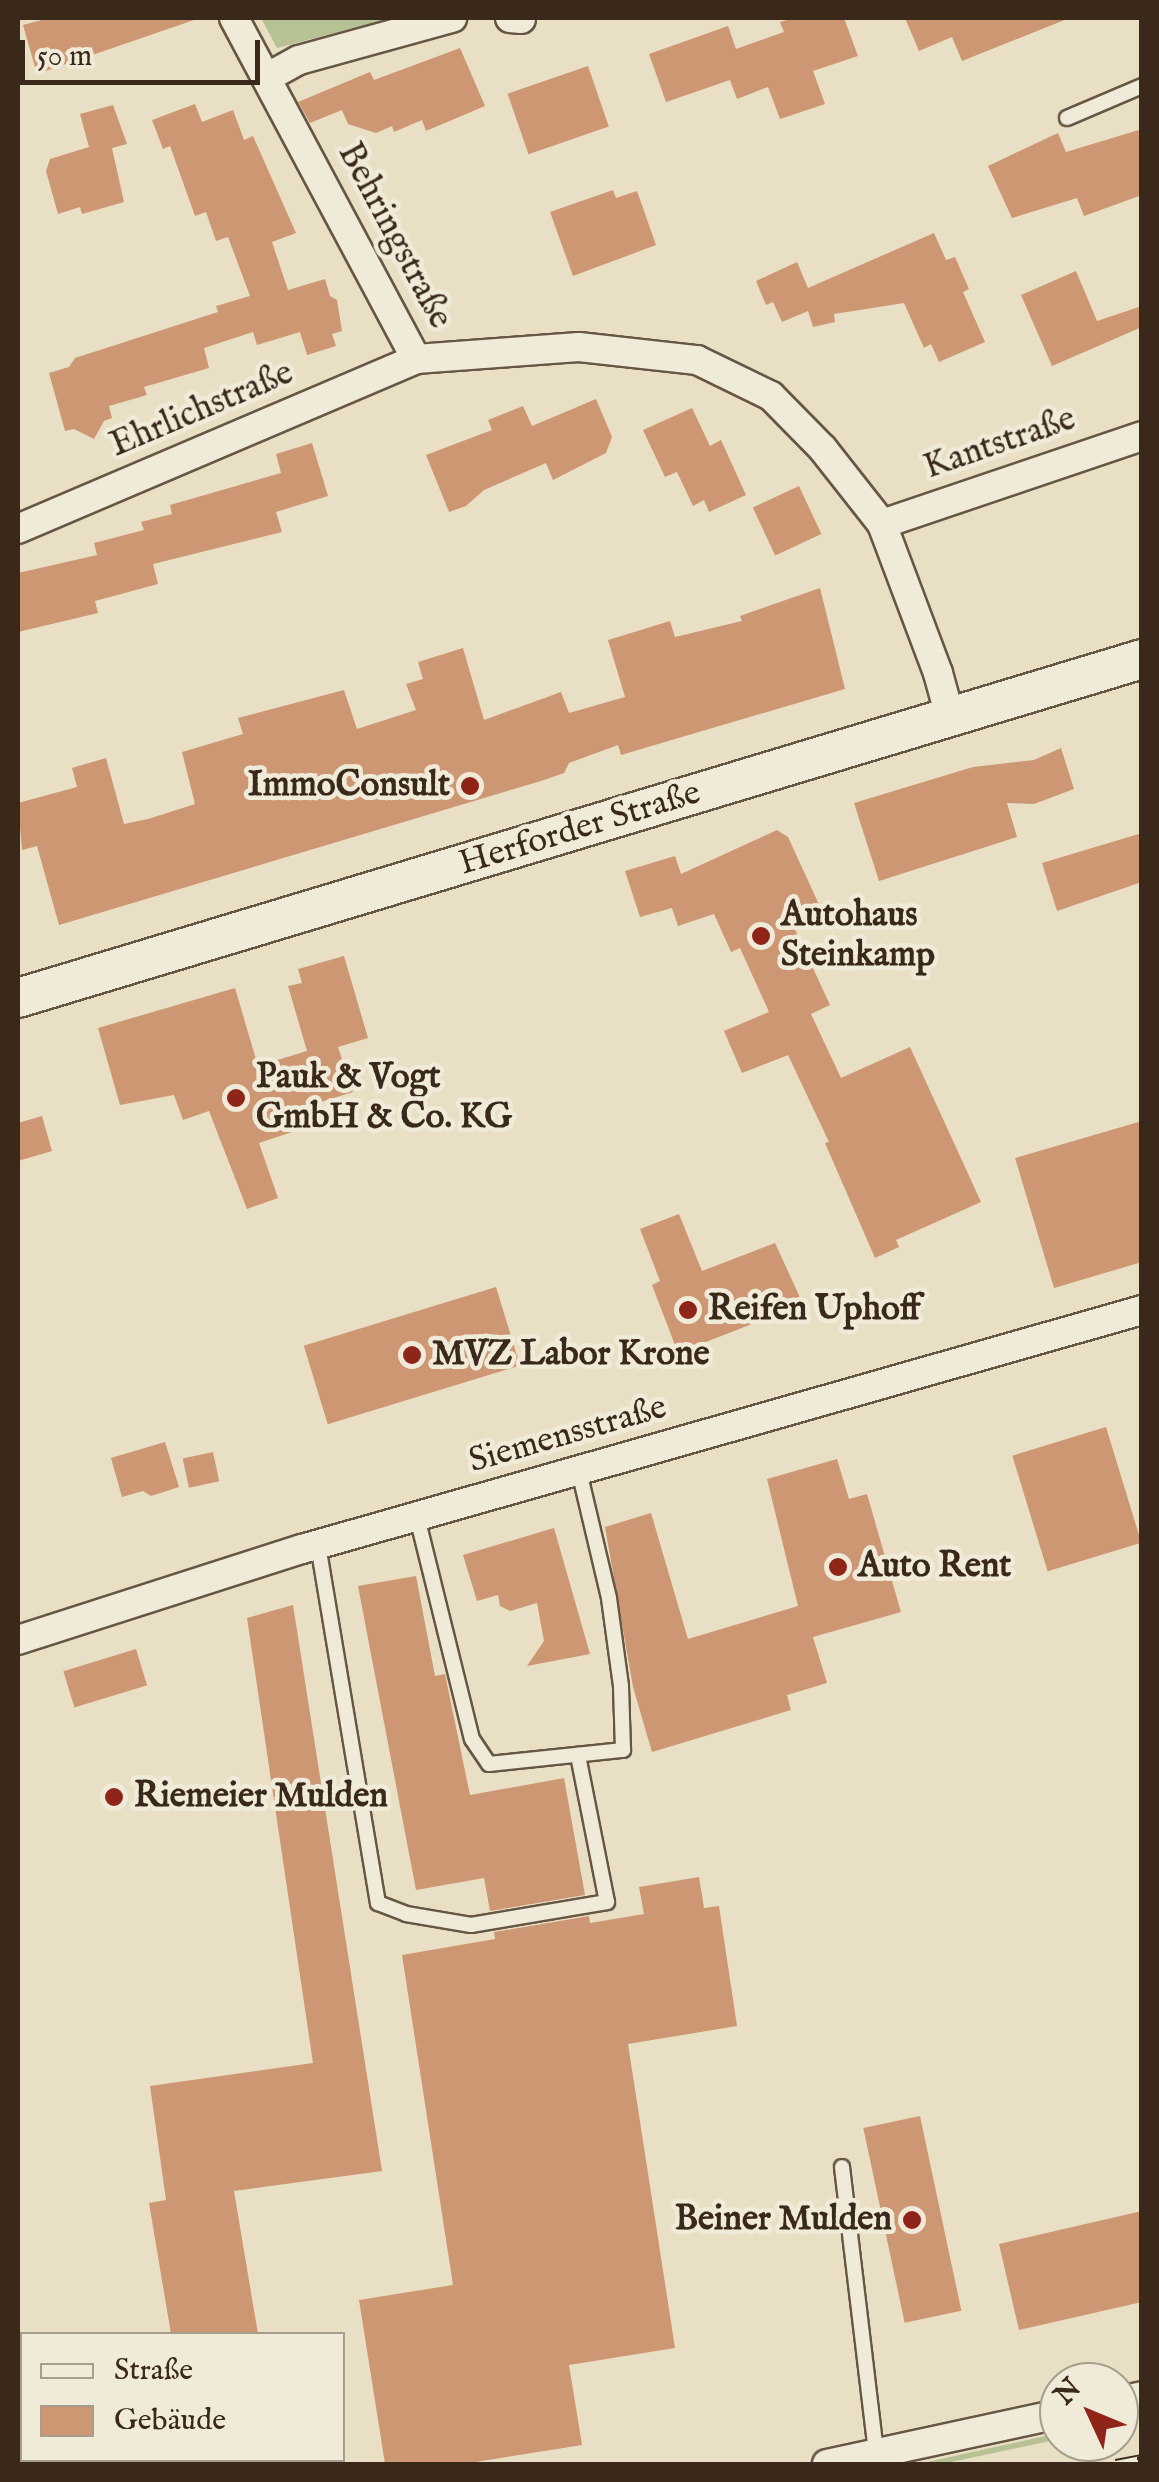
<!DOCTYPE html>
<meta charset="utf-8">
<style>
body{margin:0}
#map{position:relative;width:1159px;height:2482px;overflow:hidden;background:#e8dfc4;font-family:"IM FELL English",serif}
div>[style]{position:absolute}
.green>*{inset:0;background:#b6c194}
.building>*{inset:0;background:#ce9773;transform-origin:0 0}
.roads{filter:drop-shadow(2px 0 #665644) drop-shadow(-2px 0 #665644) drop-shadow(0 2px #665644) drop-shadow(0 -2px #665644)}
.lane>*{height:14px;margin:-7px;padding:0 7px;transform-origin:7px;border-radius:7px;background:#f0ead9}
.street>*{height:28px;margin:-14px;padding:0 14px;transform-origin:14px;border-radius:14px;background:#f0ead9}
.secondary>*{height:38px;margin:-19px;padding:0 19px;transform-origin:19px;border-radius:19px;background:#f0ead9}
.rail>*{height:11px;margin-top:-5.5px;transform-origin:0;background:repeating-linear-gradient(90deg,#f0ead9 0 22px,#3a291a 0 44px);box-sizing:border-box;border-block:2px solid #3a291a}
.dots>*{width:28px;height:28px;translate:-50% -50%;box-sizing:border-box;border:5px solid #f0ead9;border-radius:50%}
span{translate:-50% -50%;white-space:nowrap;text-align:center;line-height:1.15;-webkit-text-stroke:9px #f0ead9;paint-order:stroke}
.street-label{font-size:35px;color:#3a291a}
.poi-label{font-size:35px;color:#3a291a;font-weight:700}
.right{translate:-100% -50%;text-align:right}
.left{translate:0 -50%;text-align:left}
.frame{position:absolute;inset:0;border:20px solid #3a291a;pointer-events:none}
.legend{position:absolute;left:20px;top:2332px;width:325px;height:130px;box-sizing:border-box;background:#f0ead9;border:2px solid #a79d8d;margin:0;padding:12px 18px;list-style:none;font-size:30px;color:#3a291a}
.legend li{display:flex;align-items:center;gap:20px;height:50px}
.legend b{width:50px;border:2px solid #a79d8d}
.north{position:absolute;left:1039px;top:2362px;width:100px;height:100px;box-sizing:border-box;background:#f0ead9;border:2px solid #a79d8d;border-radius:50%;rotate:314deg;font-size:28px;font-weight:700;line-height:40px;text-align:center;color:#3a291a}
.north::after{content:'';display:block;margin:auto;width:35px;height:45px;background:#8f2418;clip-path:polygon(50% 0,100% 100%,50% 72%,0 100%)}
.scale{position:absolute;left:20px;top:40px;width:240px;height:45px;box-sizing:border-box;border:5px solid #3a291a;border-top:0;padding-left:12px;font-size:30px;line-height:35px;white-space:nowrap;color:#3a291a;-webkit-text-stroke:8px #f0ead9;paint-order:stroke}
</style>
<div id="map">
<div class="green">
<div style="clip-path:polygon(261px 18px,392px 18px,277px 48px)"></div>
<div style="clip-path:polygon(1059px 2433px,1059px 2439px,942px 2464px,918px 2464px)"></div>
</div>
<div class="building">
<div style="clip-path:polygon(49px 18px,194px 18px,194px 20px,37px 74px,23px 25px)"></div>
<div style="clip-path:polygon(794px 18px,844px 18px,858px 56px,813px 71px,825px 104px,780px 119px,768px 87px,737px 99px,730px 80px,666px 102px,649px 54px,728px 26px,736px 49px,784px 32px,780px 22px)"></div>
<div style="clip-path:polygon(905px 18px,1067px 18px,1067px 19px,962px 61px,952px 37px,919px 51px)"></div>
<div style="clip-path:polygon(460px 48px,485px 106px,426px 131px,422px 120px,394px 132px,392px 126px,376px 133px,348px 124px,342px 110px,310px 123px,298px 102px,370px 72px,374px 80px)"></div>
<div style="left:588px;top:66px;width:64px;height:85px;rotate:71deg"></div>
<div style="clip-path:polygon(195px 104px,202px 122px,233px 110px,244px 140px,253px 136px,296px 233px,272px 242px,288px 290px,325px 279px,330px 296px,337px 300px,342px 331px,332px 334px,336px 346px,307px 355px,300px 332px,257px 345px,253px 332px,204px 348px,209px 368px,144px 387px,147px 395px,109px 406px,112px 418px,104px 421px,94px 439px,74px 429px,65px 431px,49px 373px,69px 367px,75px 358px,218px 312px,216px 306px,250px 296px,228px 237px,216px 241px,206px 212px,195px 216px,170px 146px,163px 149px,152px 120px)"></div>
<div style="clip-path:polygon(113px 105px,127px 144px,112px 148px,124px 202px,82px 214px,80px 207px,58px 214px,46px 171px,50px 159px,89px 147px,80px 114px)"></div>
<div style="clip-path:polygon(1142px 129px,1142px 195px,1084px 216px,1077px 198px,1012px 218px,988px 166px,1058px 133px,1066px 152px)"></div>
<div style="clip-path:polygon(613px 190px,616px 198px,637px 191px,656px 245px,573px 276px,550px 212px)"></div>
<div style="clip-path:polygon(934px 233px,946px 260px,955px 257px,969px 289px,963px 292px,985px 342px,939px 362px,931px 344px,924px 348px,904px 303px,834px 314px,835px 322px,813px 327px,808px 311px,782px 322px,773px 302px,766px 305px,756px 281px,797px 262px,808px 288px)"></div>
<div style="clip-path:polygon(1076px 271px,1097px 321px,1142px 306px,1142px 327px,1052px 366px,1021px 295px)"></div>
<div style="clip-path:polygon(596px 399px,612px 437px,606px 453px,553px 480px,546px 463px,484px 490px,466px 506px,449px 512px,426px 455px,492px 430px,488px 420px,523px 406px,532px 426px)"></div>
<div style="clip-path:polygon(692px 408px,710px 446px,721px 440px,746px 495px,709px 512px,704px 500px,693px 506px,677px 472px,665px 477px,643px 430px)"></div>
<div style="clip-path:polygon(312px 443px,328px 496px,276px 512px,282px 532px,153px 564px,158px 584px,95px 601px,98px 613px,18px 632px,18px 573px,97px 555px,94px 543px,144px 530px,141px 522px,172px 514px,170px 505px,281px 473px,276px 454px)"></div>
<div style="left:799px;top:486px;width:53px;height:51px;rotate:65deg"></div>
<div style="clip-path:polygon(820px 588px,845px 689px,621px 755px,618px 745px,569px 763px,564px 773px,541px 781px,59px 925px,37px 846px,22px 850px,18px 803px,77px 787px,72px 768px,106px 758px,124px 824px,148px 819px,195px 804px,182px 752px,243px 734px,238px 718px,344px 690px,357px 729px,416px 710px,406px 684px,423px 679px,418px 662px,463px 648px,484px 720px,561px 692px,569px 713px,625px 697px,608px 640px,670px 621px,675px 637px,742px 621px,740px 616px)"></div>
<div style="clip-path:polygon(1061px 748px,1074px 789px,1034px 804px,1007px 803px,1017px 837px,879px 881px,854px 803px,973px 767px,1034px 760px)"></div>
<div style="clip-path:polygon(777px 830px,788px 837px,822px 911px,793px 925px,830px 1005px,811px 1014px,841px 1078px,910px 1047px,981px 1202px,896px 1240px,899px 1247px,875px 1258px,825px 1143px,829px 1142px,788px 1055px,742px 1073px,724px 1031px,769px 1012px,740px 948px,731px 952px,714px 914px,678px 926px,672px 908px,640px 917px,625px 871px,675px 856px,681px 874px)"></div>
<div style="clip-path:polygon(1142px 833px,1142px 882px,1057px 911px,1042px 863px)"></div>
<div style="clip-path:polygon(344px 956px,368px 1038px,338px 1047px,353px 1092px,308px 1106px,316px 1124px,259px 1143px,278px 1198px,247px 1209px,209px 1111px,183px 1120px,174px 1095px,120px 1105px,98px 1028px,235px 988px,258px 1066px,307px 1051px,288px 986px,302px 983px,298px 969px)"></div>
<div style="clip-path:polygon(42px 1116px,52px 1151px,18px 1161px,18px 1123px)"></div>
<div style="clip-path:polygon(1142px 1121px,1142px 1262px,1054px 1288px,1015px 1158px)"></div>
<div style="clip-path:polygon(679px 1214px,702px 1271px,775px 1243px,803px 1304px,678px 1353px,652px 1285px,660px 1281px,640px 1229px)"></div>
<div style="left:496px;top:1287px;width:82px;height:201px;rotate:73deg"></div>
<div style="left:1106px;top:1427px;width:121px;height:98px;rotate:73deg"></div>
<div style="clip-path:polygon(165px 1442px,179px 1487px,151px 1496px,143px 1491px,122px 1497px,111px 1458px)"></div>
<div style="left:213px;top:1452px;width:30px;height:31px;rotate:78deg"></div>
<div style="clip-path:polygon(837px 1459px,849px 1499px,867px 1494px,901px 1612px,813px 1637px,827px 1683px,787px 1695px,791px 1710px,652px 1752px,633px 1687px,605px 1527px,651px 1513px,688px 1639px,798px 1606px,767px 1479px)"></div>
<div style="clip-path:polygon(554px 1528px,590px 1654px,527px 1666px,544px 1641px,537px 1603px,510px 1611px,500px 1606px,498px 1595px,477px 1601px,463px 1555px)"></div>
<div style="clip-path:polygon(416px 1576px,435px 1676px,445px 1674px,470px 1795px,564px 1778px,585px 1895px,490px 1911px,484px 1878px,416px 1890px,358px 1586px)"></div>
<div style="clip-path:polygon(293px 1605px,382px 2171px,234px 2191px,258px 2334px,171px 2334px,149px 2203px,166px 2200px,150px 2086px,313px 2063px,247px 1618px)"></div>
<div style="left:136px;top:1649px;width:38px;height:76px;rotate:73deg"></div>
<div style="clip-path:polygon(699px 1877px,704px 1908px,719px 1906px,737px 2026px,628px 2044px,675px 2348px,569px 2365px,582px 2445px,463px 2464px,385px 2464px,359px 2300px,453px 2285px,402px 1955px,495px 1939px,494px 1932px,589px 1916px,590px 1923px,644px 1914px,639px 1887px)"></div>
<div style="left:920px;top:2116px;width:199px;height:58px;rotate:78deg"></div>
<div style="clip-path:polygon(1142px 2211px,1142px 2302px,1019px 2330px,999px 2244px)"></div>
</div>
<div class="roads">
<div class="lane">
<div style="left:1067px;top:118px;width:82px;rotate:-23.1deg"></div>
<div style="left:417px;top:1517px;width:229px;rotate:76.1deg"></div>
<div style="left:472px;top:1739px;width:30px;rotate:56deg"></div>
<div style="left:489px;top:1764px;width:135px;rotate:-6deg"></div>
<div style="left:623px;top:1750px;width:64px;rotate:-91.8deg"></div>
<div style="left:621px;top:1686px;width:89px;rotate:-97.8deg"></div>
<div style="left:609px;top:1598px;width:130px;rotate:-103.3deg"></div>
<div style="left:318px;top:1545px;width:363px;rotate:80.5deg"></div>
<div style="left:378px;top:1903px;width:30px;rotate:21deg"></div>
<div style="left:406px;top:1914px;width:66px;rotate:9.6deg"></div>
<div style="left:471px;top:1925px;width:138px;rotate:-9.6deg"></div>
<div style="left:607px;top:1902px;width:150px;rotate:-101.2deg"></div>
<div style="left:842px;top:2167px;width:289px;rotate:83.2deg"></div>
</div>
<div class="street">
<div style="left:234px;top:18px;width:387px;rotate:61.9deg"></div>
<div style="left:416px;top:359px;width:163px;rotate:-4.2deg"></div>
<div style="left:579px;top:347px;width:119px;rotate:6.3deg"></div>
<div style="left:697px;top:360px;width:82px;rotate:25.9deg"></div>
<div style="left:771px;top:396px;width:74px;rotate:45.5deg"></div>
<div style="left:823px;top:449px;width:95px;rotate:51.8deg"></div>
<div style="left:882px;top:524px;width:159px;rotate:69.4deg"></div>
<div style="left:938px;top:673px;width:46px;rotate:74.7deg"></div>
<div style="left:510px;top:18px;width:11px;rotate:5deg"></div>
<div style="left:268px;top:77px;width:35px;rotate:-29deg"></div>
<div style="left:299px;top:60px;width:159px;rotate:-15.4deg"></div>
<div style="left:882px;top:524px;width:274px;rotate:-18.7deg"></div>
<div style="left:18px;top:529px;width:433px;rotate:-23.1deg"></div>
<div style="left:18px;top:1640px;width:298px;rotate:-17.8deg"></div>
<div style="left:302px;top:1549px;width:873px;rotate:-15.88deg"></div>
<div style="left:1119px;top:2401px;width:24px;rotate:-12deg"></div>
<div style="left:827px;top:2464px;width:237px;rotate:-12.2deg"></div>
</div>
<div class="secondary">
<div style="left:18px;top:998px;width:1174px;rotate:-16.78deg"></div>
</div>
</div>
<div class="rail">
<div style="left:1116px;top:2464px;width:26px;rotate:-11deg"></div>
</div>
<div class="dots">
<div style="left:470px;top:786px;background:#8f2418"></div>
<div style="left:761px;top:936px;background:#8f2418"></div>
<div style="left:236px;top:1098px;background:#8f2418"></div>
<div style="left:688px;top:1310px;background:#8f2418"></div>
<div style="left:412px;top:1355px;background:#8f2418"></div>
<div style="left:838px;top:1567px;background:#8f2418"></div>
<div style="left:114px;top:1797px;background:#8f2418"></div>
<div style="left:912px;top:2220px;background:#8f2418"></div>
</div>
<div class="street-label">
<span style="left:394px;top:236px;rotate:62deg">Behringstraße</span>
<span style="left:202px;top:410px;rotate:-23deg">Ehrlichstraße</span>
<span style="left:1000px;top:444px;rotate:-19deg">Kantstraße</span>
<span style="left:580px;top:829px;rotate:-17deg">Herforder Straße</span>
<span style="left:568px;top:1435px;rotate:-16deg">Siemensstraße</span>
</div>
<div class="poi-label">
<span class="right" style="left:450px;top:786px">ImmoConsult</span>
<span class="left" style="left:781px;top:936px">Autohaus<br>Steinkamp</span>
<span class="left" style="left:256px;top:1098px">Pauk &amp; Vogt<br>GmbH &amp; Co. KG</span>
<span class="left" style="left:708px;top:1310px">Reifen Uphoff</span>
<span class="left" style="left:432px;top:1355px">MVZ Labor Krone</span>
<span class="left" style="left:858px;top:1567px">Auto Rent</span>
<span class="left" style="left:134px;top:1797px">Riemeier Mulden</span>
<span class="right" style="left:892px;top:2220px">Beiner Mulden</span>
</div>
<div class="frame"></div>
<ul class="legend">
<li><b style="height:12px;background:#f0ead9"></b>Straße</li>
<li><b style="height:28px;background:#ce9773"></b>Gebäude</li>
</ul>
<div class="north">N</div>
<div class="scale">50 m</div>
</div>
